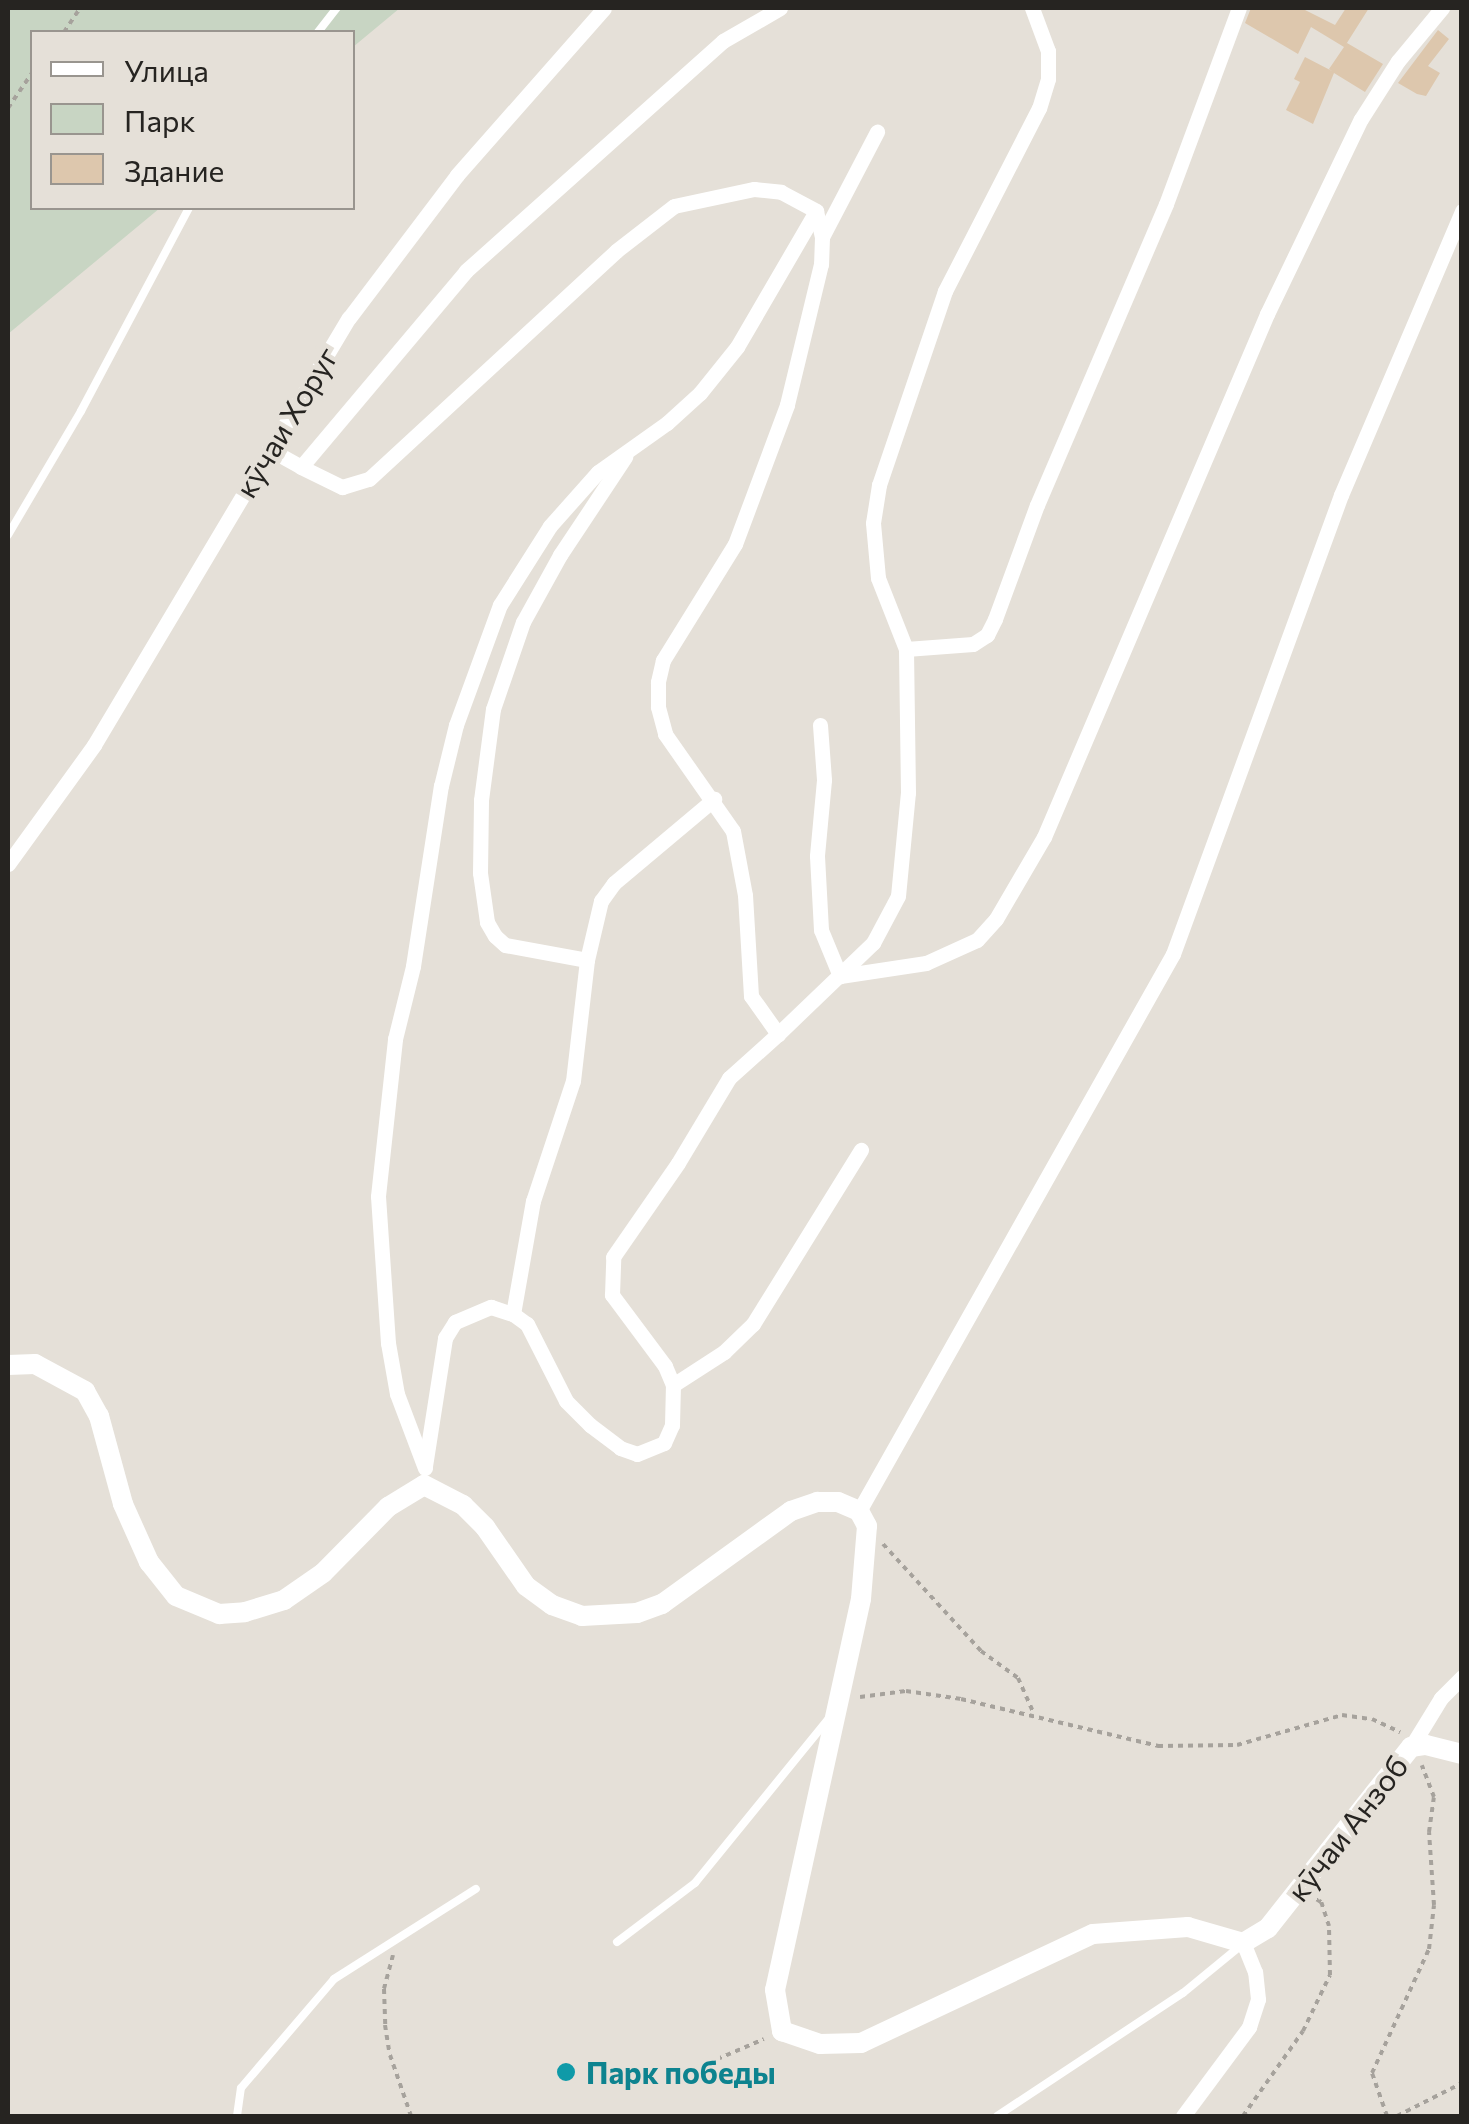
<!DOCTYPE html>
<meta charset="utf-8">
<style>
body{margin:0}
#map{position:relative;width:1469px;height:2124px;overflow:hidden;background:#e5e0d8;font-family:Commissioner,sans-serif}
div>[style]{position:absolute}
.green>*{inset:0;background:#c8d5c3}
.building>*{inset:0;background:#ddc7ad}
.path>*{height:4px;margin-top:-2px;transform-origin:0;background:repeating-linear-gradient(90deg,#a6a29c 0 5px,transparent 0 10px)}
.service>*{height:8px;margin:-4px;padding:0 4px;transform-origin:4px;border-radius:4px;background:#fff}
.minor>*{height:15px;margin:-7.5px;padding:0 7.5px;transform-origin:7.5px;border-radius:7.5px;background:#fff}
.tertiary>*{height:20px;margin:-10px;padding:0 10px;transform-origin:10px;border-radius:10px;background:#fff}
.dots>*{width:28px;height:28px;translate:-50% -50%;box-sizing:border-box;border:5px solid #e5e0d8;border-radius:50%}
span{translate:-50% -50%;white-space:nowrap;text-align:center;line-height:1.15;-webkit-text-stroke:9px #e5e0d8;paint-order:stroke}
.street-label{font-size:30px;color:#262421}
.culture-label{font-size:30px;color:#0d838f;font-weight:700}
.left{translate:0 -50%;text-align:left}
.frame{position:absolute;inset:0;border:10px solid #262421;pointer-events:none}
.legend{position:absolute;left:30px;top:30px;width:325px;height:180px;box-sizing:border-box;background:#e5e0d8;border:2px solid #99958f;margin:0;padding:12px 18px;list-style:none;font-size:30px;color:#262421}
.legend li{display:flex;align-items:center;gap:20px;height:50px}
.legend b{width:50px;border:2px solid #99958f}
</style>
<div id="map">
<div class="green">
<div style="clip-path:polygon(8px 8px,400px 8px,353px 47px,352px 32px,32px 32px,32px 208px,160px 208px,8px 334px)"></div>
</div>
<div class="building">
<div style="clip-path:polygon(1251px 8px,1301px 8px,1335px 25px,1346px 8px,1369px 8px,1345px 46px,1347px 43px,1383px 64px,1365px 92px,1334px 73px,1313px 124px,1286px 110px,1300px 82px,1294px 79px,1305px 57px,1332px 71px,1329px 69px,1344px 47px,1311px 27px,1298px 54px,1245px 23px)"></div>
<div style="clip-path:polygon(1438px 30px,1449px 39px,1428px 66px,1440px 73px,1426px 96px,1417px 94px,1398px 83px)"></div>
</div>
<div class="path">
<div style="left:64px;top:32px;width:29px;rotate:-56deg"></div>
<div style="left:8px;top:108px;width:42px;rotate:-55.6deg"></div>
<div style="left:883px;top:1544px;width:145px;rotate:47.5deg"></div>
<div style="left:981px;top:1651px;width:46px;rotate:36.1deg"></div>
<div style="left:1018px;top:1678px;width:39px;rotate:66deg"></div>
<div style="left:860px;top:1697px;width:46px;rotate:-7.4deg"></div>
<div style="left:906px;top:1691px;width:56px;rotate:8.3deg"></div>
<div style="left:961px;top:1699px;width:203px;rotate:13.4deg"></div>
<div style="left:1158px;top:1746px;width:79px;rotate:-0.7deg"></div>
<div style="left:1237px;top:1745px;width:109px;rotate:-15.9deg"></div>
<div style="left:1342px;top:1715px;width:30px;rotate:8deg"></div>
<div style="left:1372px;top:1719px;width:31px;rotate:25deg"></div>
<div style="left:393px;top:1955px;width:35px;rotate:105deg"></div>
<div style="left:384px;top:1989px;width:36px;rotate:88deg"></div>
<div style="left:385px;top:2025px;width:30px;rotate:81deg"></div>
<div style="left:390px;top:2055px;width:65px;rotate:71deg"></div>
<div style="left:671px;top:2079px;width:101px;rotate:-23.3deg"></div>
<div style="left:1243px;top:2116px;width:104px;rotate:-54.8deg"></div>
<div style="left:1303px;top:2031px;width:62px;rotate:-64.3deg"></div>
<div style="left:1330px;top:1975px;width:49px;rotate:-91.2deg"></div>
<div style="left:1329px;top:1926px;width:25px;rotate:-108deg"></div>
<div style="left:1321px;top:1902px;width:9px;rotate:-148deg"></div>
<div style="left:1387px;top:2116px;width:46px;rotate:-109.2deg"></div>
<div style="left:1372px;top:2073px;width:136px;rotate:-65.3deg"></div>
<div style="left:1429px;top:1949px;width:44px;rotate:-83.5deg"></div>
<div style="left:1434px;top:1905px;width:73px;rotate:-93.9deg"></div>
<div style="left:1429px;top:1832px;width:35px;rotate:-82deg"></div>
<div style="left:1434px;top:1797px;width:34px;rotate:-111deg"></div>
<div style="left:1397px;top:2116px;width:73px;rotate:-26.9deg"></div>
</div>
<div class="service">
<div style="left:318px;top:32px;width:31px;rotate:-52deg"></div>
<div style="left:8px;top:535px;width:144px;rotate:-59.5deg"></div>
<div style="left:81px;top:411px;width:230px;rotate:-62deg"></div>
<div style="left:617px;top:1942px;width:98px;rotate:-37.1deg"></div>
<div style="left:695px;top:1883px;width:213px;rotate:-50.9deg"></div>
<div style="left:237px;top:2116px;width:28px;rotate:-82deg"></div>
<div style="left:241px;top:2088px;width:143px;rotate:-49.5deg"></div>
<div style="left:334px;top:1979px;width:168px;rotate:-32.4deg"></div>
<div style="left:997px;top:2116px;width:223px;rotate:-33.5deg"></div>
<div style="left:1183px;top:1993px;width:72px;rotate:-39.4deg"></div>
</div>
<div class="minor">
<div style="left:780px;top:8px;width:66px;rotate:149.9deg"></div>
<div style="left:723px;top:41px;width:345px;rotate:138.2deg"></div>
<div style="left:466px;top:271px;width:256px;rotate:130.1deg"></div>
<div style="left:301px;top:467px;width:46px;rotate:26deg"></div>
<div style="left:342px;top:487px;width:28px;rotate:-17deg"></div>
<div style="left:369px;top:479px;width:336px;rotate:-42.7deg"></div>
<div style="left:616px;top:251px;width:73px;rotate:-37.8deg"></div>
<div style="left:674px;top:206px;width:82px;rotate:-12deg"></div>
<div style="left:754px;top:189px;width:27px;rotate:6deg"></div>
<div style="left:781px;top:192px;width:40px;rotate:28deg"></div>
<div style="left:816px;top:211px;width:27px;rotate:77deg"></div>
<div style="left:822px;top:237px;width:27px;rotate:92deg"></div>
<div style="left:821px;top:264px;width:145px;rotate:103.6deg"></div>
<div style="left:787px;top:405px;width:148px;rotate:110.5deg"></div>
<div style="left:735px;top:544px;width:137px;rotate:121.8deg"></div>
<div style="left:663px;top:660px;width:23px;rotate:103deg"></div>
<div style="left:658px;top:682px;width:25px;rotate:90deg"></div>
<div style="left:658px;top:707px;width:28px;rotate:75deg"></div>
<div style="left:665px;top:734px;width:118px;rotate:55deg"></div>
<div style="left:733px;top:831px;width:65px;rotate:79.4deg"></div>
<div style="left:745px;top:895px;width:101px;rotate:86.6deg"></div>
<div style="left:751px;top:996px;width:47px;rotate:54.6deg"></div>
<div style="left:778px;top:1034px;width:132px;rotate:-43.8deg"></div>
<div style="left:873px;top:943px;width:53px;rotate:-62deg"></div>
<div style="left:898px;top:896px;width:103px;rotate:-84.5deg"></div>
<div style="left:908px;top:793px;width:144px;rotate:-90.8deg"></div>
<div style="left:1032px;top:8px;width:46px;rotate:69.6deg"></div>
<div style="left:1048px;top:51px;width:28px;rotate:90deg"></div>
<div style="left:1048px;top:79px;width:30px;rotate:107deg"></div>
<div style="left:1039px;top:108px;width:206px;rotate:117.2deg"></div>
<div style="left:945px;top:291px;width:205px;rotate:108.8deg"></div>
<div style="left:879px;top:485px;width:38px;rotate:99deg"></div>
<div style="left:873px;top:523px;width:55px;rotate:84.8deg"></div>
<div style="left:878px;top:578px;width:76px;rotate:68.5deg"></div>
<div style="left:906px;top:649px;width:67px;rotate:-4.3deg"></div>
<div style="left:973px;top:644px;width:17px;rotate:-33deg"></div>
<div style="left:987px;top:635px;width:18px;rotate:-63deg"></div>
<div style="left:995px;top:619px;width:121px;rotate:-69.8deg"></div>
<div style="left:1037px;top:505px;width:327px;rotate:-66.8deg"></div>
<div style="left:1166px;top:204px;width:209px;rotate:-69.6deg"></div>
<div style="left:822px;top:237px;width:119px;rotate:-62.4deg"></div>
<div style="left:269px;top:449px;width:37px;rotate:29deg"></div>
<div style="left:820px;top:725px;width:55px;rotate:85.8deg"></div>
<div style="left:824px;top:780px;width:76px;rotate:95.3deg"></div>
<div style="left:817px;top:856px;width:74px;rotate:86.9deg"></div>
<div style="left:821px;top:930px;width:50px;rotate:67.6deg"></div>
<div style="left:840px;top:976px;width:87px;rotate:-8.6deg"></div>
<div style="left:926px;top:963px;width:56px;rotate:-24.3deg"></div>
<div style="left:977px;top:940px;width:28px;rotate:-48deg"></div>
<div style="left:996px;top:919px;width:95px;rotate:-59.7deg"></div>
<div style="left:1044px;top:837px;width:569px;rotate:-66.91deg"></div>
<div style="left:1267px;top:314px;width:216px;rotate:-64.3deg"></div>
<div style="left:1361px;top:119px;width:69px;rotate:-57.5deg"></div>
<div style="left:1398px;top:61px;width:69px;rotate:-50.3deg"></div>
<div style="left:8px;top:864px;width:147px;rotate:-54.1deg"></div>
<div style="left:94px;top:745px;width:497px;rotate:-59.2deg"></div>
<div style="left:349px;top:318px;width:179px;rotate:-52.9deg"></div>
<div style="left:457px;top:175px;width:222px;rotate:-48.6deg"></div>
<div style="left:587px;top:960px;width:83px;rotate:-169.6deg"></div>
<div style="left:505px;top:945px;width:13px;rotate:-138deg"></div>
<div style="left:495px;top:936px;width:16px;rotate:-120deg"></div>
<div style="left:487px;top:922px;width:49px;rotate:-98.1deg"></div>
<div style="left:480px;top:873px;width:73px;rotate:-89.2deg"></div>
<div style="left:481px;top:800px;width:92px;rotate:-82.5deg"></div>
<div style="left:493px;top:709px;width:92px;rotate:-71deg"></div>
<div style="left:523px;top:622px;width:77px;rotate:-61.1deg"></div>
<div style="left:560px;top:555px;width:118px;rotate:-56.4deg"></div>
<div style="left:513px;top:1314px;width:115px;rotate:-80deg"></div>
<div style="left:533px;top:1201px;width:126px;rotate:-71.6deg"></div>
<div style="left:573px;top:1081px;width:122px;rotate:-83.4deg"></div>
<div style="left:587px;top:960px;width:61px;rotate:-76.7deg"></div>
<div style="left:601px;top:901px;width:22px;rotate:-54deg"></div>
<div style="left:614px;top:883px;width:131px;rotate:-40deg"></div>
<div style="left:673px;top:1385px;width:61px;rotate:-32.9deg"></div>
<div style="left:724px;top:1352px;width:40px;rotate:-44deg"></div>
<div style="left:753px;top:1324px;width:205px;rotate:-58.2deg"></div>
<div style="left:425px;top:1466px;width:130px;rotate:-81.1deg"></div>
<div style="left:445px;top:1338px;width:19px;rotate:-58deg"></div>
<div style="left:455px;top:1322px;width:39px;rotate:-23deg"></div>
<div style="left:491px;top:1307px;width:23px;rotate:18deg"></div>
<div style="left:513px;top:1314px;width:17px;rotate:36deg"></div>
<div style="left:527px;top:1324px;width:86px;rotate:63.1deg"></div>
<div style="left:566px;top:1401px;width:34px;rotate:45deg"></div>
<div style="left:590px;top:1425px;width:38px;rotate:37deg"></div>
<div style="left:620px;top:1448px;width:18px;rotate:19deg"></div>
<div style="left:637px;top:1454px;width:29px;rotate:-22deg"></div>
<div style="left:664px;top:1443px;width:20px;rotate:-66deg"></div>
<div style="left:672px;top:1425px;width:40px;rotate:-88.6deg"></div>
<div style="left:673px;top:1385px;width:21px;rotate:-113deg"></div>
<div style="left:665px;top:1366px;width:89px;rotate:-126.7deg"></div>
<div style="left:612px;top:1295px;width:38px;rotate:-88deg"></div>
<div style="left:613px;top:1257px;width:114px;rotate:-55.3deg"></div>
<div style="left:678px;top:1163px;width:99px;rotate:-59deg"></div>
<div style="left:729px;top:1078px;width:66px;rotate:-41.9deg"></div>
<div style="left:425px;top:1468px;width:79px;rotate:-110.7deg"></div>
<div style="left:397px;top:1394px;width:52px;rotate:-100deg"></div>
<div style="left:388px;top:1343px;width:147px;rotate:-93.9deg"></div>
<div style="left:378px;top:1196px;width:158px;rotate:-83.8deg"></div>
<div style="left:395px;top:1039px;width:75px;rotate:-76.1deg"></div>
<div style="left:413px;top:966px;width:182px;rotate:-81.2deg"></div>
<div style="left:441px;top:786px;width:63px;rotate:-76.2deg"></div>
<div style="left:456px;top:725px;width:128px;rotate:-69.9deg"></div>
<div style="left:500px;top:605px;width:93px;rotate:-57.7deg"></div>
<div style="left:550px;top:526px;width:72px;rotate:-48.4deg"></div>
<div style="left:598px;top:472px;width:85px;rotate:-35.4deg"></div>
<div style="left:667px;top:423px;width:45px;rotate:-42.3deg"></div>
<div style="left:700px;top:393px;width:59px;rotate:-51.2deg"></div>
<div style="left:737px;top:347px;width:157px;rotate:-59.8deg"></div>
<div style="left:859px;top:1511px;width:639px;rotate:-60.59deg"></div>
<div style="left:1173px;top:954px;width:489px;rotate:-69.9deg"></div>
<div style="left:1341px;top:495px;width:309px;rotate:-66.9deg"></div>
<div style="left:1411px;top:1747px;width:57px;rotate:-58.5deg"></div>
<div style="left:1441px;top:1698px;width:30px;rotate:-45deg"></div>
<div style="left:1183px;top:2116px;width:111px;rotate:-53.4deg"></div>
<div style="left:1249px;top:2027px;width:29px;rotate:-72deg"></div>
<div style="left:1258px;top:1999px;width:27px;rotate:-96deg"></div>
<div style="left:1255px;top:1972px;width:31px;rotate:-112deg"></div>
</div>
<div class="tertiary">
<div style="left:8px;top:1365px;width:27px;rotate:-2deg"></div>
<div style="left:35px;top:1364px;width:57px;rotate:28.4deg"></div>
<div style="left:85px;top:1391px;width:29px;rotate:61deg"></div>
<div style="left:99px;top:1416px;width:91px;rotate:74.7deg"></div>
<div style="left:123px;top:1504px;width:64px;rotate:65.9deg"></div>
<div style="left:149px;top:1562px;width:43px;rotate:51.5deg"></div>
<div style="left:176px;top:1596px;width:47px;rotate:22.7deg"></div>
<div style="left:219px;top:1614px;width:26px;rotate:-4deg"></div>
<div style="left:245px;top:1612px;width:41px;rotate:-17.1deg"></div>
<div style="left:284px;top:1600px;width:47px;rotate:-34.7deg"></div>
<div style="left:323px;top:1573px;width:93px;rotate:-45.4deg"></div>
<div style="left:388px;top:1507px;width:42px;rotate:-31.4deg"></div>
<div style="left:424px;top:1485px;width:44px;rotate:27.1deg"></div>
<div style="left:463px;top:1505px;width:31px;rotate:45deg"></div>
<div style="left:485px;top:1527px;width:72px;rotate:55.2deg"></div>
<div style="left:526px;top:1586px;width:32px;rotate:36deg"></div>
<div style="left:552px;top:1605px;width:32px;rotate:20deg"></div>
<div style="left:582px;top:1616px;width:55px;rotate:-3.1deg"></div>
<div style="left:637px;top:1613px;width:27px;rotate:-20deg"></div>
<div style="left:662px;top:1604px;width:159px;rotate:-35.8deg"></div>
<div style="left:791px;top:1511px;width:28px;rotate:-19deg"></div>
<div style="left:817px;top:1502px;width:21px"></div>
<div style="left:838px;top:1502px;width:23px;rotate:23deg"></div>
<div style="left:859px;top:1511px;width:17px;rotate:62deg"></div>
<div style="left:867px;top:1526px;width:73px;rotate:94.7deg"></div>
<div style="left:861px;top:1599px;width:400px;rotate:102.4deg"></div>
<div style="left:775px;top:1990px;width:42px;rotate:80.3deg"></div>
<div style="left:782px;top:2031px;width:40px;rotate:18.9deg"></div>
<div style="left:820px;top:2044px;width:41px;rotate:-1.4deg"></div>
<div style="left:861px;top:2043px;width:256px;rotate:-25.2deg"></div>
<div style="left:1093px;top:1934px;width:95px;rotate:-4.2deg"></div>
<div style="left:1188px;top:1927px;width:57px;rotate:16.2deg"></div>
<div style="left:1243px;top:1943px;width:29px;rotate:-31deg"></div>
<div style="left:1268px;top:1928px;width:231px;rotate:-51.7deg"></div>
<div style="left:1411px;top:1747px;width:15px;rotate:-8deg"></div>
<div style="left:1426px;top:1745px;width:37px;rotate:14deg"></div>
</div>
<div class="dots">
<div style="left:566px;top:2072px;background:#0f9aa8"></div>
</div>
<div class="street-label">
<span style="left:286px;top:422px;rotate:-59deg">кӯчаи Хоруг</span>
<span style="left:1347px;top:1828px;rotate:-52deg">кӯчаи Анзоб</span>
</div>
<div class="culture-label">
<span class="left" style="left:586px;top:2072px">Парк победы</span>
</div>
<div class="frame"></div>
<ul class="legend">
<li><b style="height:12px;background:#fff"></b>Улица</li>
<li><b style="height:28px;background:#c8d5c3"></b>Парк</li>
<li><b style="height:28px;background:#ddc7ad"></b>Здание</li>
</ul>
</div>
